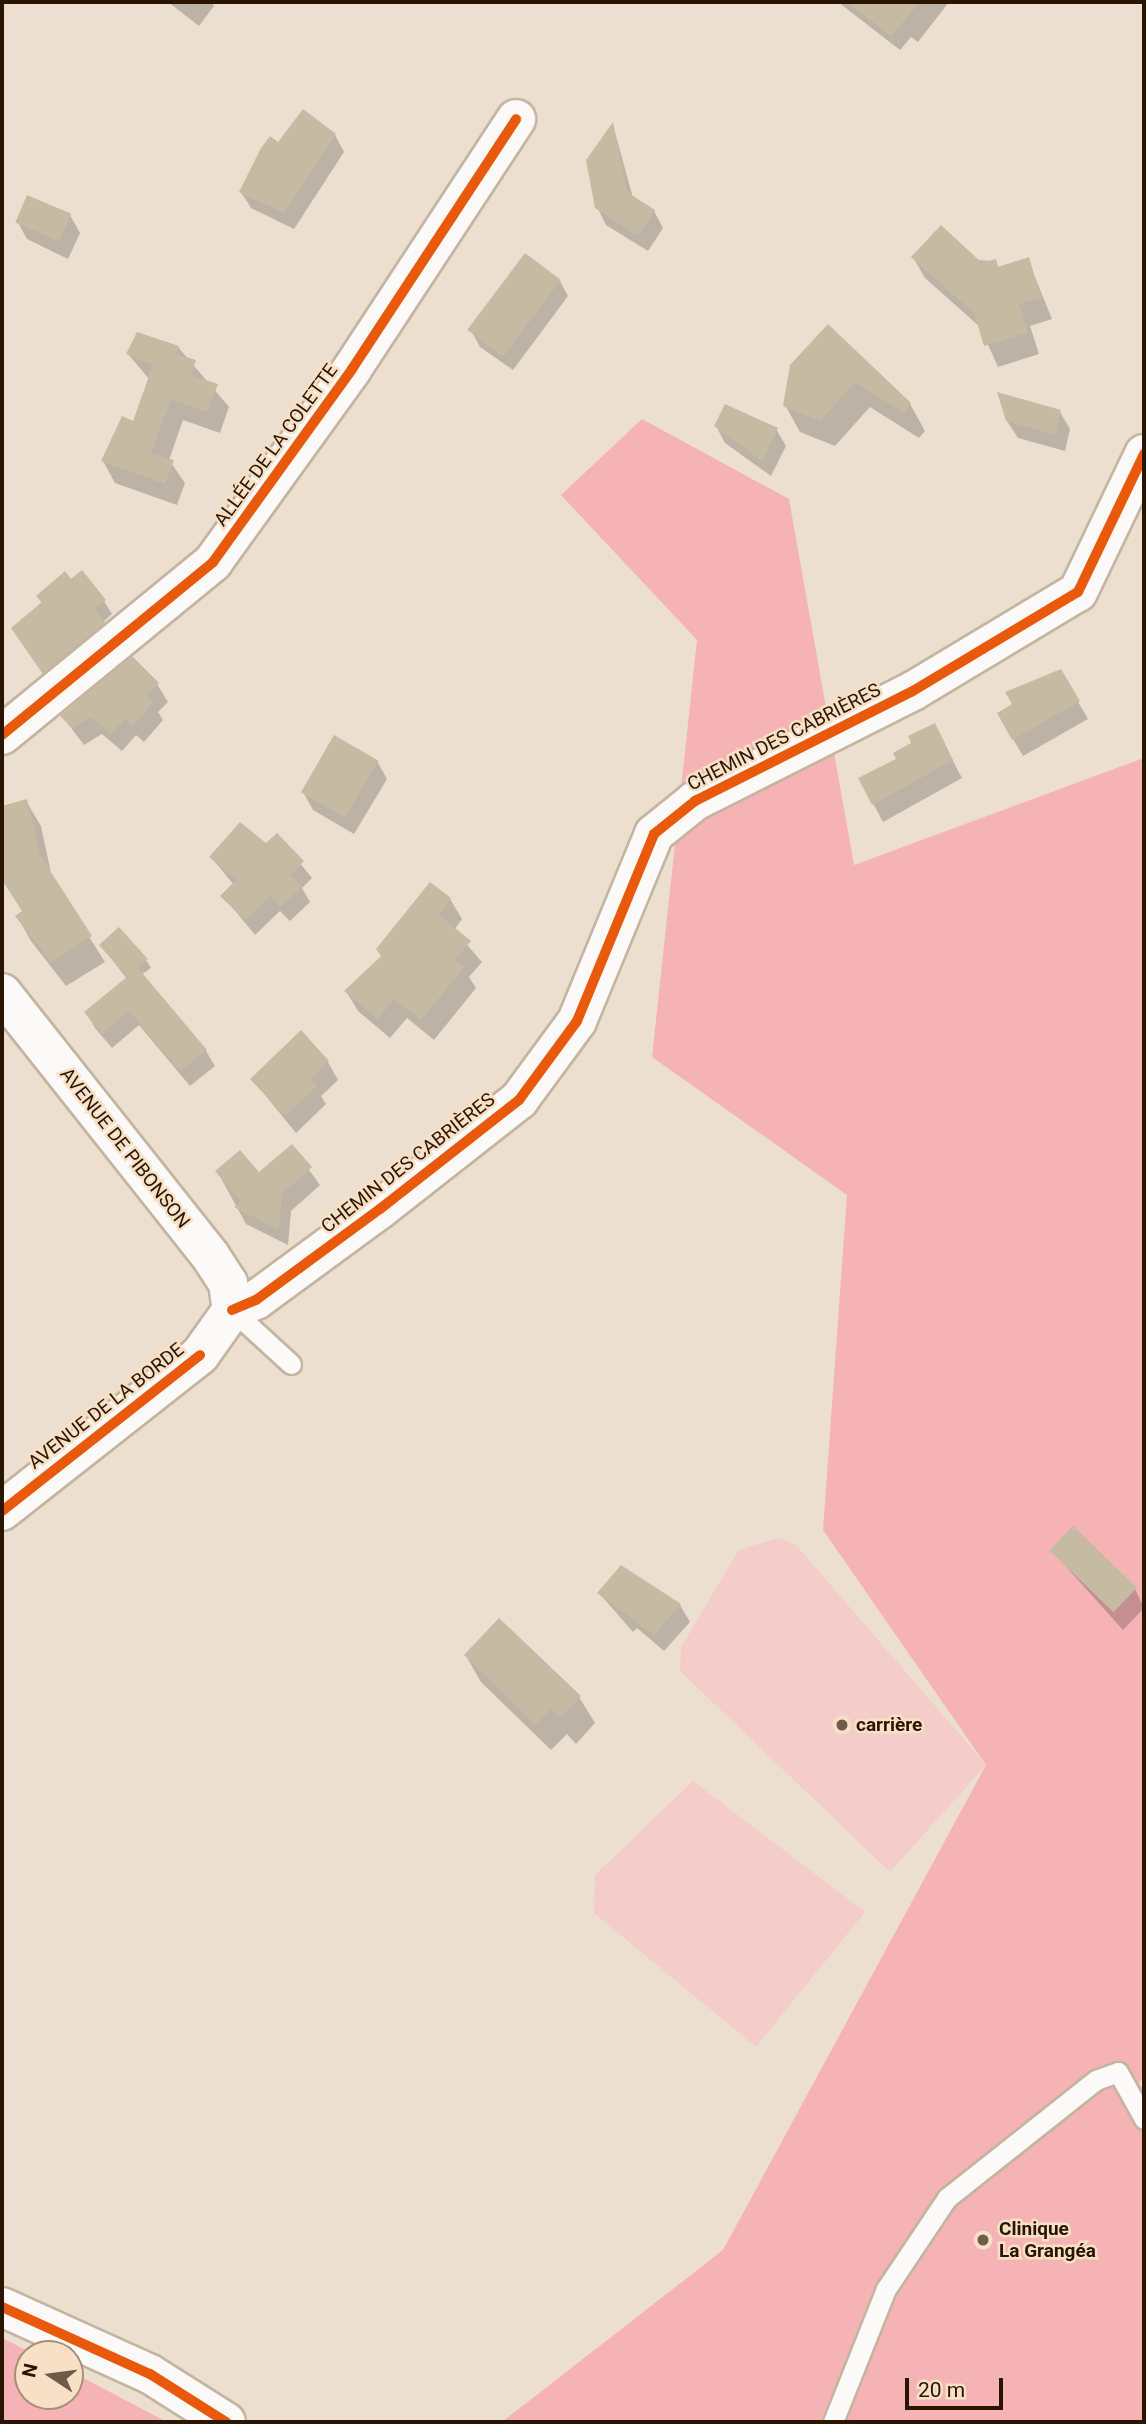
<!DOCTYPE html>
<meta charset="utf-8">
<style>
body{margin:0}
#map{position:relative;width:1146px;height:2424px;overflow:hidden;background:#ecdfd0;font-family:Roboto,sans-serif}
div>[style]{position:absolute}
.green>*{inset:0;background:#f4ccc9}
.forest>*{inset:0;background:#f6b3b6}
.shadow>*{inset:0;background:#0003}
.building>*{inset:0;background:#c6baa3;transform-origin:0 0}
.roads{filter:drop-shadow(2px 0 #c4b4a0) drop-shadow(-2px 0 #c4b4a0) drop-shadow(0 2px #c4b4a0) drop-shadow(0 -2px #c4b4a0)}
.service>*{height:19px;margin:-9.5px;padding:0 9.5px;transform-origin:9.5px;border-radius:9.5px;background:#fcfaf8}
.minor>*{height:38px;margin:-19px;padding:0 19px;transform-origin:19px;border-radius:19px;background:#fcfaf8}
.tertiary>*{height:38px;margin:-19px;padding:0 19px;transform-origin:19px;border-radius:19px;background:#fcfaf8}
.cycleway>*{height:10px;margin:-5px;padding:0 5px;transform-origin:5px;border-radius:5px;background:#e8590c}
.dots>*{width:19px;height:19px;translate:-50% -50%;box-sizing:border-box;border:4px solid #f7e0c5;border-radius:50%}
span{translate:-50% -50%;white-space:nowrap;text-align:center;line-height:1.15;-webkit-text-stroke:5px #f7e0c5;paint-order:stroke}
.street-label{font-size:19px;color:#2a1500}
.poi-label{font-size:19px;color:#2a1500;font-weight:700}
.left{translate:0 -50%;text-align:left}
.frame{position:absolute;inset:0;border:4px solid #2a1500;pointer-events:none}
.north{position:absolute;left:14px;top:2340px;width:70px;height:70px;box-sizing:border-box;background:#f7e0c5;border:2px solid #a58f76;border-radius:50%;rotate:283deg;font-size:19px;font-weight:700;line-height:28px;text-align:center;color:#2a1500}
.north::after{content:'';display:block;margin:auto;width:24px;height:32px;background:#6e5c49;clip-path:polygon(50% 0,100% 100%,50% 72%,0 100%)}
.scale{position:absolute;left:905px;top:2378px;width:98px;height:32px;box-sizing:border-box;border:4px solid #2a1500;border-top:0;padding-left:9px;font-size:21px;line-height:24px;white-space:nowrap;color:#2a1500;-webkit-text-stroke:5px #f7e0c5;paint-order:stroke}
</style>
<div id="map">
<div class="green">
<div style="clip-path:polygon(778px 1538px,796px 1545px,986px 1765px,890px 1872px,680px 1671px,681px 1647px,739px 1550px)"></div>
<div style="clip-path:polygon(693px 1781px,865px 1912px,756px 2047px,594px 1913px,595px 1875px)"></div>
</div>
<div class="forest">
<div style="clip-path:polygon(642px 419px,789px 499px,854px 865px,1144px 758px,1144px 2074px,1139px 2084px,1144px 2090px,1144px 2422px,502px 2422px,723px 2250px,986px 1765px,823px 1530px,847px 1195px,652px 1057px,697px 640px,561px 495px)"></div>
<div style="clip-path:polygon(2px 2338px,34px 2354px,28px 2354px,28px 2396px,70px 2396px,70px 2371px,167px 2422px,2px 2422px)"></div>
</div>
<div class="shadow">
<div style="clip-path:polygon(168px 2px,212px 2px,214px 6px,199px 26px)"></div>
<div style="clip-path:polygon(838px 2px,949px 2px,918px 42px,911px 37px,900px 50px)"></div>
<div style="clip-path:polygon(613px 125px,633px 198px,654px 211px,663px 228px,648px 251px,606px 225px,597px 207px)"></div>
<div style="clip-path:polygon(335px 135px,344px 152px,294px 229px,251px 208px,241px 192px,278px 144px)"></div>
<div style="clip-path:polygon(70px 215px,80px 233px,68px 259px,27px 239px,17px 221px)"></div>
<div style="clip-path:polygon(913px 257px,995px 261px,999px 269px,1028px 260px,1052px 319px,1030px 326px,1039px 354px,998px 367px,980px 327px,925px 278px)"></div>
<div style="clip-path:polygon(560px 281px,568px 296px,513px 370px,480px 347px,472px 332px)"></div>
<div style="clip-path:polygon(828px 327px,910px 404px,925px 431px,919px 438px,870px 407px,835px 446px,800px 432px,785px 405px)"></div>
<div style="clip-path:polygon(178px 347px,229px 407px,220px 433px,183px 420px,169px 460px,185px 483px,177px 505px,115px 483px,103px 461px,134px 423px,149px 379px,128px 354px)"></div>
<div style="clip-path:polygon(1060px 412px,1070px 429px,1065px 451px,1018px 438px,1007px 421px)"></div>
<div style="clip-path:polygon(716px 426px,776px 429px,786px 446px,771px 476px,725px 443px)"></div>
<div style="clip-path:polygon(71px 581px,104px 601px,112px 614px,103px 622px,111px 636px,51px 686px,21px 641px,42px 604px,38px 596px)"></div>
<div style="clip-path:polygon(1060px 671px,1088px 719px,1023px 756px,1013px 739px)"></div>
<div style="clip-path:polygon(157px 684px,168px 702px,158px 712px,163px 720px,144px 742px,136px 735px,122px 751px,102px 734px,84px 745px,62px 716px)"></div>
<div style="clip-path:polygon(934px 725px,962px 778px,883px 822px,860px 779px,899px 760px)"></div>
<div style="clip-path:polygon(377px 761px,387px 779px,354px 834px,313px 810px,303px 792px)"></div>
<div style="clip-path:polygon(26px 801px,41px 826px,52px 878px,105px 962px,66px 986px,31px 941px,17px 916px,23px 912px,2px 880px,2px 808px)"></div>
<div style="clip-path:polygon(277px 835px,312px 878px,302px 888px,310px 902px,290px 921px,280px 911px,255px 935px,223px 896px,234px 885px,211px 857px,266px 846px)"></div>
<div style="clip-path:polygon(450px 899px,462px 919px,454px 930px,482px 962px,469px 977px,476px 988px,434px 1040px,407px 1018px,390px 1038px,358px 1011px,346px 991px)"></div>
<div style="clip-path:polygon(101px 945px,146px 960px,151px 968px,141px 975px,206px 1051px,215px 1066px,190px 1086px,139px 1025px,112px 1048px,95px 1028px,86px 1012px,127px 979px)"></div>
<div style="clip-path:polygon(328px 1062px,338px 1080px,321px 1096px,326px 1104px,296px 1133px,252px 1079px)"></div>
<div style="clip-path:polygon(292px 1147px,320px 1185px,291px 1211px,288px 1245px,246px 1224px,217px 1171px,258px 1175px)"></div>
<div style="clip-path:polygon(1052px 1551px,1135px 1589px,1144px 1608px,1123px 1630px)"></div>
<div style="clip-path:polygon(599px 1593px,680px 1605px,690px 1622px,664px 1651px,637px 1628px,633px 1632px)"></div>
<div style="clip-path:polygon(466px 1656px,579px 1697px,595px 1723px,576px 1744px,567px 1734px,551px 1750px,481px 1682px)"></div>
</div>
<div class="building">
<div style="clip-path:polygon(847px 2px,920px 2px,891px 36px)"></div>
<div style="clip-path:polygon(303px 109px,336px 134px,284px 213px,239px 192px,261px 148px,270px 136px,278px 142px)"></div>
<div style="clip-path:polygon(613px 122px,627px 192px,655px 210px,638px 236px,595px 208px,586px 160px)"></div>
<div style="left:27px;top:195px;width:48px;height:30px;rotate:23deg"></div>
<div style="clip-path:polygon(941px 225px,982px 263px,996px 259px,998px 267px,1029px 257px,1041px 298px,1019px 304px,1028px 333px,984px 346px,974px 313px,911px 257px)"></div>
<div style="left:525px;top:253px;width:45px;height:96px;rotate:37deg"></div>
<div style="clip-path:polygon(828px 324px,911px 403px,904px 413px,855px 382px,820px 421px,783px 406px,790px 365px)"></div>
<div style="clip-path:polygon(137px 332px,179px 346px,176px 354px,196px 360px,191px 375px,218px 384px,207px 412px,171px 399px,151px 453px,174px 460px,165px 484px,101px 461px,122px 416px,133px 421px,153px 365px,126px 354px)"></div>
<div style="clip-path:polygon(997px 392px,1061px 410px,1055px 435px,1006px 421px)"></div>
<div style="clip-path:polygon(725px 404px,778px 428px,762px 461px,714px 426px)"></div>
<div style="clip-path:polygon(82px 570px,106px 600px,95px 609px,105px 622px,43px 674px,11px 628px,42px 602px,36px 596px,65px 571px,71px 579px)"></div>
<div style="clip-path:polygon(132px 656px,159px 683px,147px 695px,154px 701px,133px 726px,125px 719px,111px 734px,91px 717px,72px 728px,60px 716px)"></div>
<div style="clip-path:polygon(1061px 669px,1080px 701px,1012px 740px,997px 713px,1012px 704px,1005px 692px)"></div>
<div style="clip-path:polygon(935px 723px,953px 760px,872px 805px,858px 778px,896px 759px,893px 753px,911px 743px,908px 736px)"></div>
<div style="left:334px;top:735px;width:51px;height:66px;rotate:30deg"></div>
<div style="clip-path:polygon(27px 799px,40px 855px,92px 936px,51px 962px,15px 916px,22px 911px,2px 879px,2px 806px)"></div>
<div style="clip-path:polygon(240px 822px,266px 843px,277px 833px,304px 861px,291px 875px,303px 886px,281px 907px,270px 896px,245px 920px,220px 896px,236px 880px,209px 857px)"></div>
<div style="clip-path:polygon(430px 882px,451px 898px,439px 915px,471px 941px,455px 960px,465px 966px,421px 1020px,394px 999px,378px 1019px,344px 991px,381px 956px,376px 949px)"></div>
<div style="left:119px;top:927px;width:43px;height:27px;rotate:48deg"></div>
<div style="clip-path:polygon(138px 968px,207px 1050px,180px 1071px,129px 1011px,102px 1034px,84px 1012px)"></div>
<div style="clip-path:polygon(301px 1030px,329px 1061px,310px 1079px,317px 1086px,285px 1116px,250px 1079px)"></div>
<div style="clip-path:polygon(292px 1144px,312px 1167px,282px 1194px,279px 1230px,234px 1207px,241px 1202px,215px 1171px,240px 1150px,259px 1172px)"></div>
<div style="left:1073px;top:1526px;width:89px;height:34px;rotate:44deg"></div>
<div style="clip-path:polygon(621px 1565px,681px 1604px,654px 1635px,597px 1593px)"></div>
<div style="clip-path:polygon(499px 1618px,581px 1696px,560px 1718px,551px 1709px,535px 1725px,464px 1655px)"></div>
</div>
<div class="roads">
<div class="service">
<div style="left:232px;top:1310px;width:80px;rotate:42.5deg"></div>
<div style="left:833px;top:2422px;width:143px;rotate:-68.3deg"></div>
<div style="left:886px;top:2289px;width:110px;rotate:-56.2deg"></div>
<div style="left:947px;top:2198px;width:190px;rotate:-38.4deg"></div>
<div style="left:1096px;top:2080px;width:23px;rotate:-20deg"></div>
<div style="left:1118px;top:2072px;width:54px;rotate:61deg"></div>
</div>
<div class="minor">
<div style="left:2px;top:735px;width:273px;rotate:-39.3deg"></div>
<div style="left:213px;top:562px;width:238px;rotate:-54.2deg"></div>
<div style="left:352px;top:369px;width:299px;rotate:-56.7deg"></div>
<div style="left:232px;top:1310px;width:26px;rotate:-23deg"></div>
<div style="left:256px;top:1300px;width:154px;rotate:-36.3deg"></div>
<div style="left:380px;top:1209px;width:177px;rotate:-38.1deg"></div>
<div style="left:519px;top:1100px;width:98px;rotate:-53.7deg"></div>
<div style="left:577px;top:1021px;width:202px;rotate:-67.6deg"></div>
<div style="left:654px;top:834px;width:53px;rotate:-38.8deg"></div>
<div style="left:695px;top:801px;width:244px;rotate:-26.8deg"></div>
<div style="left:913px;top:691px;width:192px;rotate:-31deg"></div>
<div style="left:1078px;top:592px;width:153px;rotate:-64.4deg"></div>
</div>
<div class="tertiary">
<div style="left:2px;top:993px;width:337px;rotate:51.6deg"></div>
<div style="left:211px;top:1257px;width:31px;rotate:57deg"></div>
<div style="left:228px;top:1283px;width:27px;rotate:82deg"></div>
<div style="left:232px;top:1310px;width:55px;rotate:125.4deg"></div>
<div style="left:200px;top:1355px;width:252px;rotate:141.8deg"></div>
<div style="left:2px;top:2307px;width:162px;rotate:24.4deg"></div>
<div style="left:150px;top:2374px;width:90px;rotate:32.3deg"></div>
</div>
</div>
<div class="cycleway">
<div style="left:2px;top:735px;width:273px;rotate:-39.3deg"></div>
<div style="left:213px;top:562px;width:238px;rotate:-54.2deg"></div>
<div style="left:352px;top:369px;width:299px;rotate:-56.7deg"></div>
<div style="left:232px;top:1310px;width:26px;rotate:-23deg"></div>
<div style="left:256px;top:1300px;width:154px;rotate:-36.3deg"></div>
<div style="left:380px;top:1209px;width:177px;rotate:-38.1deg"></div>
<div style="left:519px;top:1100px;width:98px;rotate:-53.7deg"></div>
<div style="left:577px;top:1021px;width:202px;rotate:-67.6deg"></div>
<div style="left:654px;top:834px;width:53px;rotate:-38.8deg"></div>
<div style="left:695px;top:801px;width:244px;rotate:-26.8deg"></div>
<div style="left:913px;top:691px;width:192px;rotate:-31deg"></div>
<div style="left:1078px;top:592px;width:153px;rotate:-64.4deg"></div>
<div style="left:2px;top:1511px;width:252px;rotate:-38.2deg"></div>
<div style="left:2px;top:2307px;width:162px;rotate:24.4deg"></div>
<div style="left:150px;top:2374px;width:90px;rotate:32.3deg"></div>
</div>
<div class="dots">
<div style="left:842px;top:1725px;background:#6e5c49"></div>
<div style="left:983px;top:2240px;background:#6e5c49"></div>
</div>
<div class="street-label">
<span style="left:276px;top:445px;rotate:-54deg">ALLÉE DE LA COLETTE</span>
<span style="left:784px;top:737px;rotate:-27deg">CHEMIN DES CABRIÈRES</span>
<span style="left:125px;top:1148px;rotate:52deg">AVENUE DE PIBONSON</span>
<span style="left:408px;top:1163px;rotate:-38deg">CHEMIN DES CABRIÈRES</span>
<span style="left:106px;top:1406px;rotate:-38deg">AVENUE DE LA BORDE</span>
</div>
<div class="poi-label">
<span class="left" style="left:856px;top:1725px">carrière</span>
<span class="left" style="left:999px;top:2240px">Clinique<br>La Grangéa</span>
</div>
<div class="frame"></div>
<div class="north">N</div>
<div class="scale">20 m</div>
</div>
